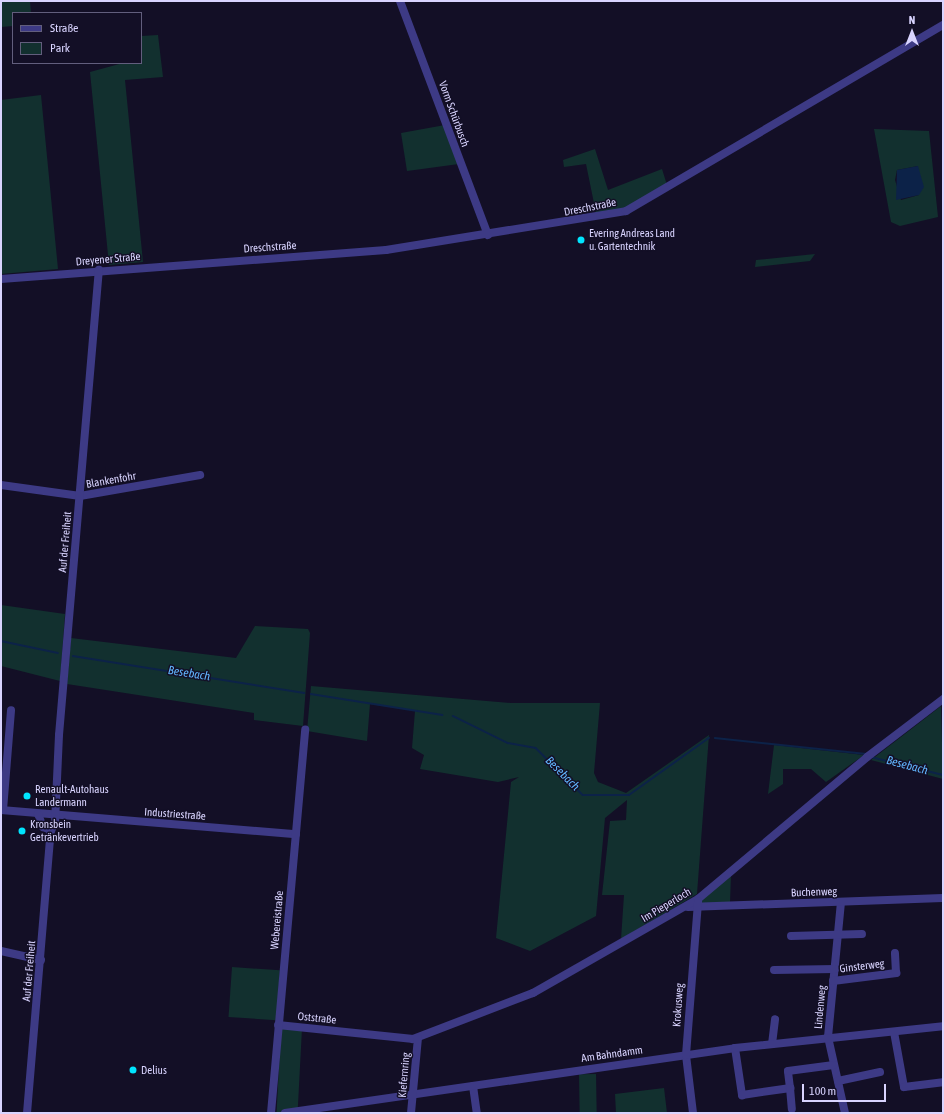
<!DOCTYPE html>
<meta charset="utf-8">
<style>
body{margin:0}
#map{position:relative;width:944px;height:1114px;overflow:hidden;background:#130f26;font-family:"Asap Condensed",sans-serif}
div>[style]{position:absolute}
.green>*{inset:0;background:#12302f;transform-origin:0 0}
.water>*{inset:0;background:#0c2248}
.stream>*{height:1.5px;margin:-0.75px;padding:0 0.75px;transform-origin:0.75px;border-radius:0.75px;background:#0c2248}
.minor>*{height:8px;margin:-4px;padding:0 4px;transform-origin:4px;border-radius:4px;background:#3d3a85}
.dots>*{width:11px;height:11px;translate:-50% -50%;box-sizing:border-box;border:2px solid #130f26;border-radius:50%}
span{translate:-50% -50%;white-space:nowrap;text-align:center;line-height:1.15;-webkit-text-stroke:3px #130f26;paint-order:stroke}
.street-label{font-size:11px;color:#d9d4ff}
.poi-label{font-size:11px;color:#d9d4ff}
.left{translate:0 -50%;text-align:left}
.water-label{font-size:12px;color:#62b6ff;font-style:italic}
.frame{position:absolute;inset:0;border:2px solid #d9d4ff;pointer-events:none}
.legend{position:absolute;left:12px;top:12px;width:130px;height:52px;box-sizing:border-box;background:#130f26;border:1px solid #625e7d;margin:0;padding:5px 7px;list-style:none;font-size:12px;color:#d9d4ff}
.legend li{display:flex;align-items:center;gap:8px;height:20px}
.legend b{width:20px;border:1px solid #625e7d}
.north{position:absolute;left:892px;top:12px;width:40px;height:40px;-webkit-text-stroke:3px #130f26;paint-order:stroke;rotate:0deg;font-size:11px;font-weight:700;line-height:16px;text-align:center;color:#d9d4ff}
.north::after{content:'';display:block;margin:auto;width:14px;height:18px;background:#d9d4ff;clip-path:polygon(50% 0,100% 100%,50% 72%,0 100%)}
.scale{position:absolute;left:802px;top:1084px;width:84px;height:18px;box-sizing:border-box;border:2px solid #d9d4ff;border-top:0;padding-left:5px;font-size:12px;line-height:14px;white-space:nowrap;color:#d9d4ff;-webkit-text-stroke:3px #130f26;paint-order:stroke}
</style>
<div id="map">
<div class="green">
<div style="clip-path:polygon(1px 1px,30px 1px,31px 13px,13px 13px,13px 26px,1px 27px)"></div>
<div style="clip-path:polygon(158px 35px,163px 77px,125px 80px,143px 262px,109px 265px,90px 72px,123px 63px,141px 63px,141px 36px)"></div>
<div style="clip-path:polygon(41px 95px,58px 269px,1px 274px,1px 100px)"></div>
<div style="clip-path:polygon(445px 125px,459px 164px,407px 171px,401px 133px)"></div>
<div style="clip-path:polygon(evenodd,874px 129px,929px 131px,938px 217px,900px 226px,891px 222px,874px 129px,918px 166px,919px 195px,901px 200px,895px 180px,897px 170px,918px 166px)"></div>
<div style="clip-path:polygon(595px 149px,608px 190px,662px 169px,667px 185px,623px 209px,596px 213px,586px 164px,564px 167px,563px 160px)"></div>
<div style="clip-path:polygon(815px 254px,810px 261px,755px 267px,756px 260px)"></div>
<div style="clip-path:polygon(1px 605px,65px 614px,60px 681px,1px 666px)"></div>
<div style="clip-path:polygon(255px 626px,308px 629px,310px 633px,303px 726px,254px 720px,254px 713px,67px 684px,71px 638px,236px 658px)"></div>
<div style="clip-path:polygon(311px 686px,511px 703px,600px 703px,594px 773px,598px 782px,626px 793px,709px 735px,697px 894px,621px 939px,624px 895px,602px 895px,610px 821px,626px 820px,627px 800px,605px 818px,596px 916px,530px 951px,496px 938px,511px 782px,519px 777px,498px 782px,420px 769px,424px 755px,412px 748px,415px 711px,370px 704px,367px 741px,307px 731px)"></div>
<div style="clip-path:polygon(941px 706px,943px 779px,871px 760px,923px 720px)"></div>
<div style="clip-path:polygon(774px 745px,864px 755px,826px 782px,811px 769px,783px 769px,783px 784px,768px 794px)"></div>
<div style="clip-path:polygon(731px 874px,730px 903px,702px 903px,701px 900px)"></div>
<div style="left:232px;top:967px;width:48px;height:50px;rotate:4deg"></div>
<div style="left:281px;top:1028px;width:21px;height:85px;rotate:3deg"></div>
<div style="left:596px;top:1074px;width:39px;height:17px;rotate:89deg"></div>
<div style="clip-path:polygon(664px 1088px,667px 1113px,616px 1113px,615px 1094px)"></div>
</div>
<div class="water">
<div style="clip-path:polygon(918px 166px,924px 187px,919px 195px,896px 200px,897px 170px)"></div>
</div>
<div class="stream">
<div style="left:1px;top:641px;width:58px;rotate:11.9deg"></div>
<div style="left:73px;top:656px;width:234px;rotate:9.1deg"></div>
<div style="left:311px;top:694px;width:133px;rotate:9.1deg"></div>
<div style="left:453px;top:716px;width:61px;rotate:26.1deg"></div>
<div style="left:508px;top:743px;width:28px;rotate:10deg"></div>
<div style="left:536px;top:748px;width:66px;rotate:45deg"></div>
<div style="left:583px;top:795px;width:46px"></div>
<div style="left:629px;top:795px;width:98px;rotate:-35.5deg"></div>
<div style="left:715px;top:738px;width:152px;rotate:6deg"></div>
<div style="left:871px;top:757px;width:74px;rotate:14deg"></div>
</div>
<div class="minor">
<div style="left:400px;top:1px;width:250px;rotate:69.4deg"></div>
<div style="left:1px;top:279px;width:386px;rotate:-4.3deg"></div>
<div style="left:386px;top:250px;width:243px;rotate:-9.2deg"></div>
<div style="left:626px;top:211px;width:368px;rotate:-30.4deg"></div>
<div style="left:1px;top:485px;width:80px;rotate:7.9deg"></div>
<div style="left:80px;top:496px;width:122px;rotate:-9.9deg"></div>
<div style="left:1px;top:810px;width:296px;rotate:4.7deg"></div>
<div style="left:3px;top:810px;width:100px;rotate:-85.4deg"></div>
<div style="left:38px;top:814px;width:14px;rotate:69deg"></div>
<div style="left:43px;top:827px;width:9px;rotate:21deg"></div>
<div style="left:51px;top:830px;width:8px;rotate:-60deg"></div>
<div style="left:55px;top:823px;width:88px;rotate:-87.4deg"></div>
<div style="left:59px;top:735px;width:467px;rotate:-85.1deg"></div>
<div style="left:841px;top:902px;width:136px;rotate:95.5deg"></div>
<div style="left:828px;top:1037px;width:78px;rotate:77.4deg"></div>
<div style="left:688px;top:907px;width:255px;rotate:-2deg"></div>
<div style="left:791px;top:936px;width:71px;rotate:-1.6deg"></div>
<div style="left:1px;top:951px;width:41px;rotate:12.7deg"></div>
<div style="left:774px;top:970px;width:61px;rotate:-0.9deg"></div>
<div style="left:833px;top:981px;width:64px;rotate:-7.2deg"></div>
<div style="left:896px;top:973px;width:20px;rotate:-93deg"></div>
<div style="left:278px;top:1025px;width:136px;rotate:5.9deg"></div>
<div style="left:413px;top:1039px;width:129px;rotate:-21deg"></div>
<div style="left:533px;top:993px;width:190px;rotate:-29.7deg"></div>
<div style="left:698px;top:899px;width:221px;rotate:-40deg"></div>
<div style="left:867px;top:757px;width:96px;rotate:-37.3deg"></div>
<div style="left:894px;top:1032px;width:56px;rotate:79.7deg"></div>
<div style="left:904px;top:1087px;width:39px;rotate:-7deg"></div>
<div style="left:772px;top:1044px;width:25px;rotate:-83deg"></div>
<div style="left:735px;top:1048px;width:48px;rotate:81.5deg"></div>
<div style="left:742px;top:1095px;width:49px;rotate:-8.3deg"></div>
<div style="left:790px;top:1088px;width:17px;rotate:-97deg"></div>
<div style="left:788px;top:1071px;width:46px;rotate:-7.4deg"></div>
<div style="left:838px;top:1081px;width:43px;rotate:-12.1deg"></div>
<div style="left:473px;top:1086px;width:27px;rotate:82deg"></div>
<div style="left:790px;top:1088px;width:21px;rotate:85deg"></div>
<div style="left:27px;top:1113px;width:284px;rotate:-85.2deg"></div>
<div style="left:271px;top:1113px;width:385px;rotate:-84.9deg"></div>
<div style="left:285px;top:1113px;width:455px;rotate:-8.2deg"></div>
<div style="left:735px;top:1048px;width:209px;rotate:-6deg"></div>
<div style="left:411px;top:1113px;width:75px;rotate:-84.7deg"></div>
<div style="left:693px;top:1113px;width:58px;rotate:-96.9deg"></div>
<div style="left:686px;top:1055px;width:154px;rotate:-85.5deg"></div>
</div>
<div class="dots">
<div style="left:581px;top:240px;background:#00e5ff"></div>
<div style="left:27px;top:796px;background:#00e5ff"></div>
<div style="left:22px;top:831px;background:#00e5ff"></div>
<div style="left:133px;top:1070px;background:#00e5ff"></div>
</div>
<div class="street-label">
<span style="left:454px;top:114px;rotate:70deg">Vorm Schürbusch</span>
<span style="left:590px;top:207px;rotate:-11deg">Dreschstraße</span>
<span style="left:270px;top:247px;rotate:-4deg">Dreschstraße</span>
<span style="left:108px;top:259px;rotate:-5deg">Dreyener Straße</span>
<span style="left:111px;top:480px;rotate:-10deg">Blankenfohr</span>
<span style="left:65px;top:542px;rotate:-85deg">Auf der Freiheit</span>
<span style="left:175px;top:814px;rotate:4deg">Industriestraße</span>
<span style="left:814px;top:892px;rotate:-2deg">Buchenweg</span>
<span style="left:666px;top:905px;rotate:-31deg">Im Pieperloch</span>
<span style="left:277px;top:920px;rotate:-85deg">Webereistraße</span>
<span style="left:862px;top:966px;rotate:-7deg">Ginsterweg</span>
<span style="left:29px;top:971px;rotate:-85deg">Auf der Freiheit</span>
<span style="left:678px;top:1005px;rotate:-86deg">Krokusweg</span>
<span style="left:820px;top:1007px;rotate:-85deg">Lindenweg</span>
<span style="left:317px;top:1018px;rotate:6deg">Oststraße</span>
<span style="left:612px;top:1054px;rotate:-8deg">Am Bahndamm</span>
<span style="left:404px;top:1075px;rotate:-85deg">Kiefernring</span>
</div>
<div class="poi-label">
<span class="left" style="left:589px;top:240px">Evering Andreas Land<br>u. Gartentechnik</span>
<span class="left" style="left:35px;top:796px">Renault-Autohaus<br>Landermann</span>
<span class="left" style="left:30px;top:831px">Kronsbein<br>Getränkevertrieb</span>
<span class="left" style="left:141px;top:1070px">Delius</span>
</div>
<div class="water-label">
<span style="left:189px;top:674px;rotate:9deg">Besebach</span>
<span style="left:907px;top:766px;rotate:15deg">Besebach</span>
<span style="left:562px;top:774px;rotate:45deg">Besebach</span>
</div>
<div class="frame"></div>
<ul class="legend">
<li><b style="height:5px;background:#3d3a85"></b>Straße</li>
<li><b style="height:11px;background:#12302f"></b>Park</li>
</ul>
<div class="north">N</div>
<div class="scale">100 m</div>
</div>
